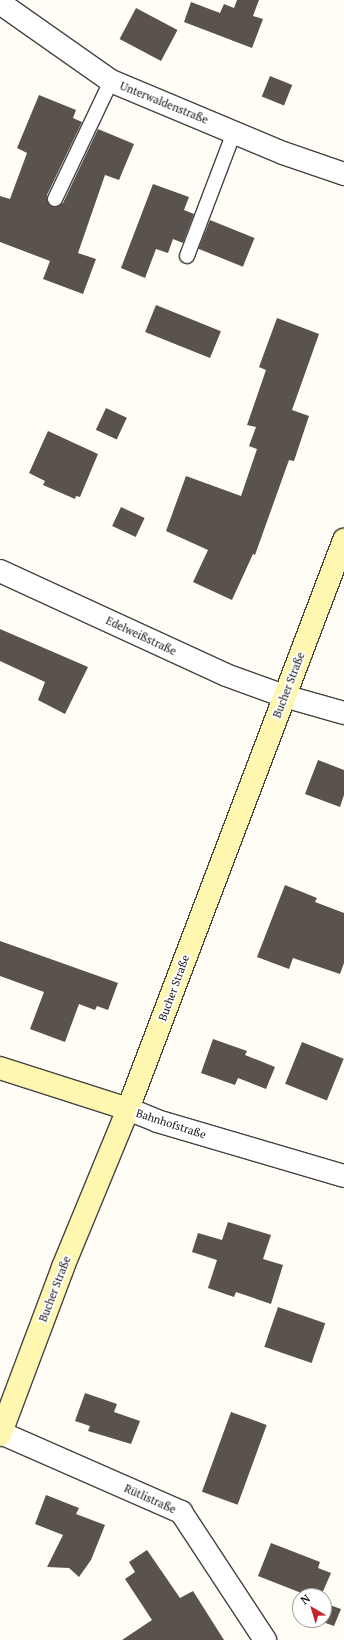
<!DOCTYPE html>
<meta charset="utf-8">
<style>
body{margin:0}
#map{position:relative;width:344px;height:1640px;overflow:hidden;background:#fffdf5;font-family:"PT Serif",serif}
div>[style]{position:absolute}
.building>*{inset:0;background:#5a524d;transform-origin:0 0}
.roads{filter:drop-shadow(1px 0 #444) drop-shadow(-1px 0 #444) drop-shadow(0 1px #444) drop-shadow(0 -1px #444)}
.lane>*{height:14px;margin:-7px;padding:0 7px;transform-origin:7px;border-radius:7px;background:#fff}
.street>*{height:22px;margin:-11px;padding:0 11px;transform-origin:11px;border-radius:11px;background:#fff}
.secondary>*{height:22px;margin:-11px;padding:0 11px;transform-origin:11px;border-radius:11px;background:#fff6b0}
span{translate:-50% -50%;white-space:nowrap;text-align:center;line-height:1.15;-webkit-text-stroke:4px #fff;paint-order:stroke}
.street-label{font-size:11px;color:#111}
.north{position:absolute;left:292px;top:1588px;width:40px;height:40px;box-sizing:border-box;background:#fff;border:1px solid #a0a0a0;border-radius:50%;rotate:322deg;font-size:11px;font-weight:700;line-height:16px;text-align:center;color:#111}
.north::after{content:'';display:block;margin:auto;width:14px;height:18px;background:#c4262e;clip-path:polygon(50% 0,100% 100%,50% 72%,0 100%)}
</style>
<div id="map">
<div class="building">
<div style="clip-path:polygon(237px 0,259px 0,253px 16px,263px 19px,252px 48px,184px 22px,191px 2px,220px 13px,224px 4px,234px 8px)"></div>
<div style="left:136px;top:8px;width:47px;height:35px;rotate:28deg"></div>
<div style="left:270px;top:76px;width:24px;height:22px;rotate:22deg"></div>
<div style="clip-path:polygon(39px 95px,76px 110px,73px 118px,82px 122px,47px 195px,47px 200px,51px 206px,56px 207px,63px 203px,98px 129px,134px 144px,119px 180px,105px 175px,78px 253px,96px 259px,83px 294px,43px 279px,50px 261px,0 242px,0 196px,10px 199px,27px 153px,17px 148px)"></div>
<div style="clip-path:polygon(153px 184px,189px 197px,184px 210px,194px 214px,183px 243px,173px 239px,168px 253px,156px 249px,145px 278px,121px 268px)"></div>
<div style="left:210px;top:220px;width:48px;height:31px;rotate:22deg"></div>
<div style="left:156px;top:305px;width:70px;height:29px;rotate:22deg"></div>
<div style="clip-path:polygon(277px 318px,319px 334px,292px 410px,309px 416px,294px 461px,289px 460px,255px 555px,253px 554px,232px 600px,193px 582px,208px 550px,166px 531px,186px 476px,241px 496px,257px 449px,249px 446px,256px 427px,247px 425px,266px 370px,259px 367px)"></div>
<div style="left:106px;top:408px;width:23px;height:24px;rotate:25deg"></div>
<div style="clip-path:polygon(48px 431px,98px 454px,80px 497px,76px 496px,75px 499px,43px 485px,45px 481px,29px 473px)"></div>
<div style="left:121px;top:507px;width:26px;height:21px;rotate:25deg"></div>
<div style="clip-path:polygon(0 629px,88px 667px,65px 714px,38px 700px,45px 682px,0 661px)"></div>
<div style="clip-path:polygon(318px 760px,344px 770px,344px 795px,340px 807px,305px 794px)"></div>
<div style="clip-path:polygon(285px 885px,317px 898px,315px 902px,344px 913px,344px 963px,340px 974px,293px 958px,289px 969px,257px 957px)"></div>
<div style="clip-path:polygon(0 941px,118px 983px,108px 1010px,97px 1006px,95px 1010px,79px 1004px,65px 1042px,30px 1029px,44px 992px,0 976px)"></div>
<div style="clip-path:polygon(213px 1039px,247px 1051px,245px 1055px,275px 1067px,266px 1089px,238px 1078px,235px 1085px,201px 1073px)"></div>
<div style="left:302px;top:1042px;width:45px;height:45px;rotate:22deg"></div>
<div style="clip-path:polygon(228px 1222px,271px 1235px,263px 1259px,283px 1265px,271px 1304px,236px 1292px,234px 1297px,208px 1288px,217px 1260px,192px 1252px,198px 1233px,222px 1240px)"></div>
<div style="left:278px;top:1307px;width:50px;height:42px;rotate:19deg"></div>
<div style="clip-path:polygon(85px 1393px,117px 1404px,114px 1412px,140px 1421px,131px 1444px,88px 1431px,90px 1426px,75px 1421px)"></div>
<div style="left:231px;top:1412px;width:38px;height:85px;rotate:20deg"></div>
<div style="clip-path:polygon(46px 1495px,79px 1508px,76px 1514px,105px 1525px,91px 1560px,79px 1577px,69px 1568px,47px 1567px,63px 1535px,35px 1524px)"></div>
<div style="clip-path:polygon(271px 1543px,320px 1562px,318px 1568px,331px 1573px,321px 1596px,309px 1596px,258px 1576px)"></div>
<div style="clip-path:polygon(147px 1550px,180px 1598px,193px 1591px,224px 1640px,122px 1640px,152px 1620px,125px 1579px,135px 1572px,129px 1562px)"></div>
<div style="clip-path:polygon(324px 1603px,341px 1609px,334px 1626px,317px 1620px,324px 1620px)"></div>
</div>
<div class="roads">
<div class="lane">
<div style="left:55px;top:199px;width:131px;rotate:-64.6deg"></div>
<div style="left:187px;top:256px;width:133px;rotate:-69.2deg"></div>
</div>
<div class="street">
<div style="left:0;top:3px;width:136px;rotate:35.1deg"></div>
<div style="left:111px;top:81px;width:186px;rotate:22.7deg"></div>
<div style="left:283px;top:153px;width:65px;rotate:19deg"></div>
<div style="left:0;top:571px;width:249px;rotate:24.7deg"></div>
<div style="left:226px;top:675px;width:62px;rotate:19.9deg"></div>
<div style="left:284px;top:696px;width:62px;rotate:15.8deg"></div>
<div style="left:128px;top:1109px;width:31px;rotate:22deg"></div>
<div style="left:157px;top:1121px;width:195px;rotate:16.4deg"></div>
<div style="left:1px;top:1433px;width:197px;rotate:23.7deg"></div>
<div style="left:181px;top:1512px;width:153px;rotate:56.7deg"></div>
</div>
<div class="secondary">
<div style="left:0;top:1068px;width:134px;rotate:17.8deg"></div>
<div style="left:0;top:1435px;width:179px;rotate:-69.4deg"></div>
<div style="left:63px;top:1267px;width:171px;rotate:-67.6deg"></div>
<div style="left:128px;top:1109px;width:609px;rotate:-69.21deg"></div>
</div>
</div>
<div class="street-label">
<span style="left:164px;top:103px;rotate:22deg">Unterwaldenstraße</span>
<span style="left:141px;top:636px;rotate:25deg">Edelweißstraße</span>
<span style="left:289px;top:685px;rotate:-69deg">Bucher Straße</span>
<span style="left:174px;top:988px;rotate:-70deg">Bucher Straße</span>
<span style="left:171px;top:1124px;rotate:18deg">Bahnhofstraße</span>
<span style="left:55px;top:1289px;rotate:-69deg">Bucher Straße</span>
<span style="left:150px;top:1499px;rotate:24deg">Rütlistraße</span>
</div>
<div class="north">N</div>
</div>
